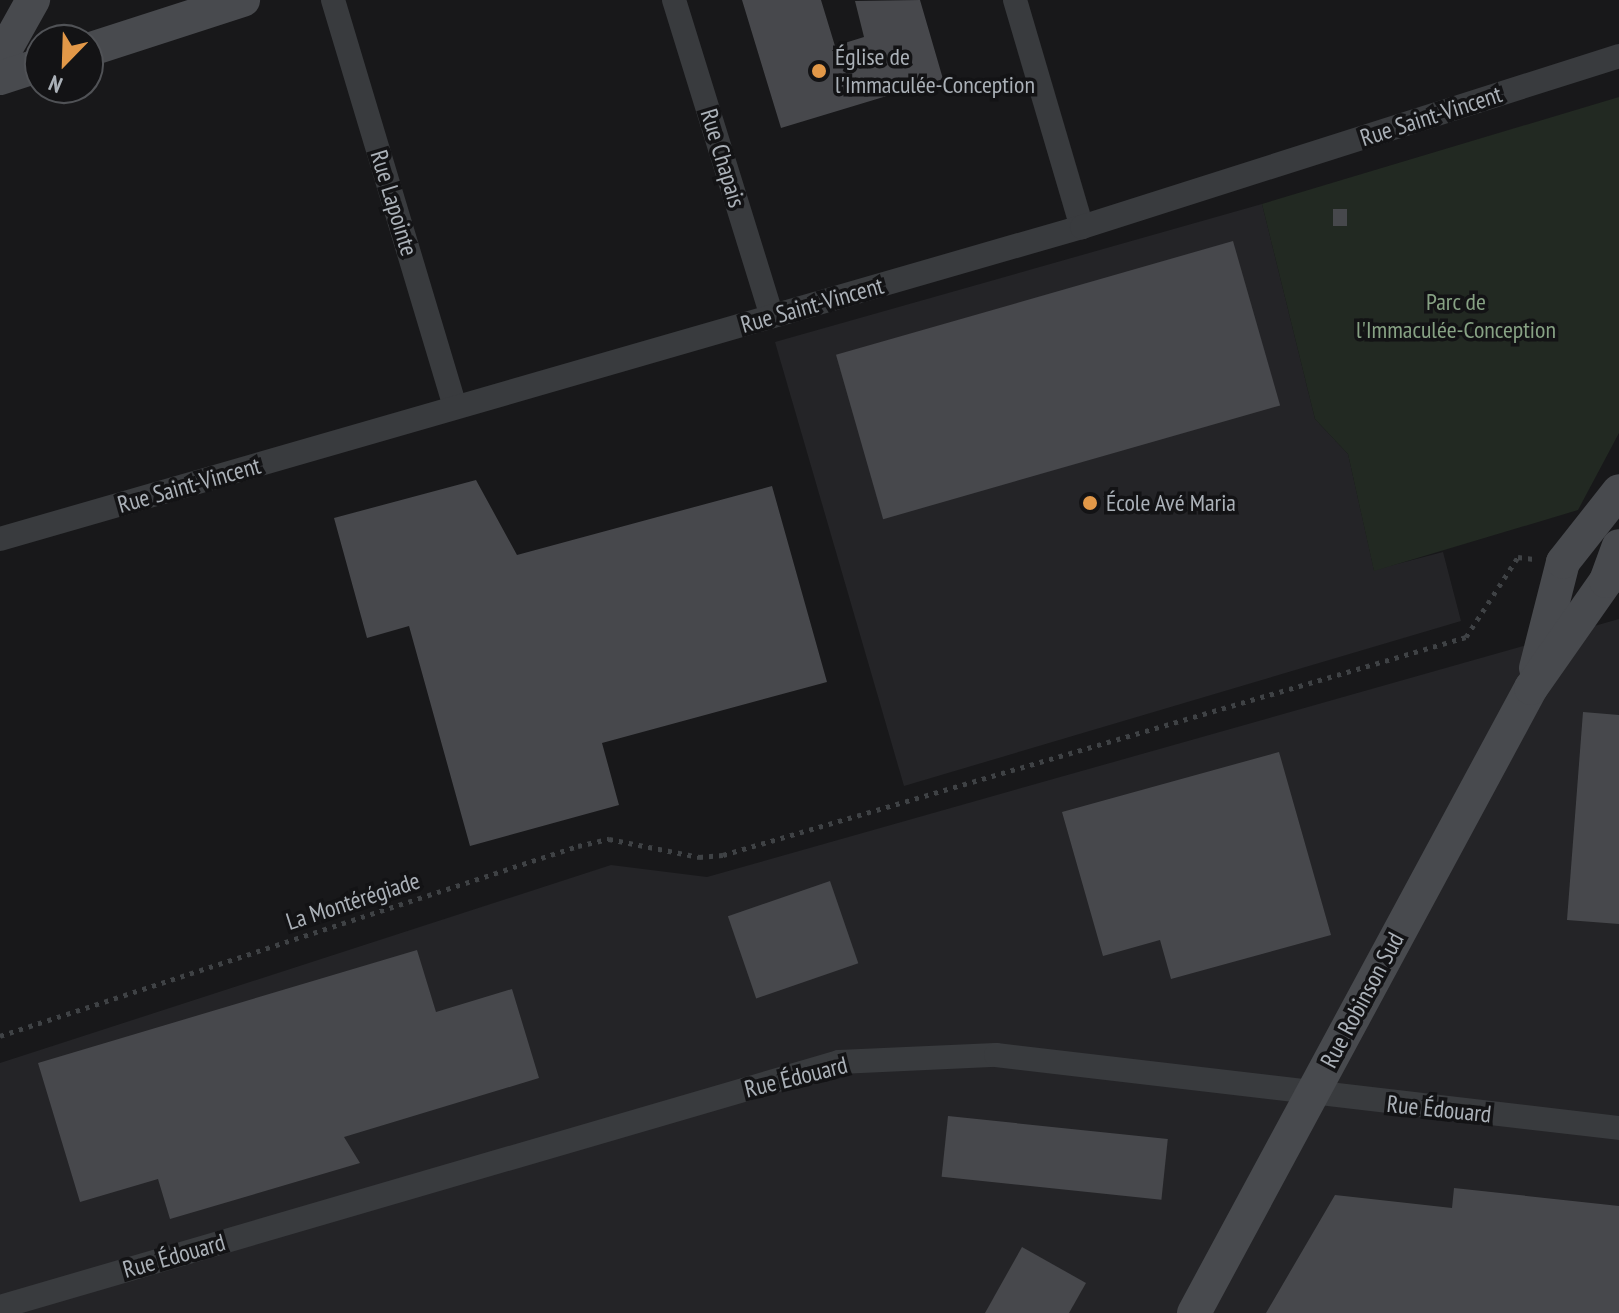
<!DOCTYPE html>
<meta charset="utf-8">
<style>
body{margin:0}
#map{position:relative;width:1619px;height:1313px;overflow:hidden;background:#18181a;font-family:"PT Sans Narrow",sans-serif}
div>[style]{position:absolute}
.built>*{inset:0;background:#242427}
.green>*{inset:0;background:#222922}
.building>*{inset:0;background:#47484c;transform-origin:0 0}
.path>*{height:5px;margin-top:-2.5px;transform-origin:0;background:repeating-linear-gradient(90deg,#3f4245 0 4px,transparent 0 10px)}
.street>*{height:24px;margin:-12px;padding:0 12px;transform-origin:12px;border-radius:12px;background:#393b3e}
.secondary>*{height:34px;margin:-17px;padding:0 17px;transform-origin:17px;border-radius:17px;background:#484a4e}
.dots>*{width:22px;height:22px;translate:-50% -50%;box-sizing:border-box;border:4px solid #131315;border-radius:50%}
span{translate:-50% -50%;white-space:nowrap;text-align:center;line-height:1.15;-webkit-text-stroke:7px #131315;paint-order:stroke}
.poi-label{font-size:24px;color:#abb1b8}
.left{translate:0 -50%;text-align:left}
.street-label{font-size:24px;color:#abb1b8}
.park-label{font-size:24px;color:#87a284}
.north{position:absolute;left:24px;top:24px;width:80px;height:80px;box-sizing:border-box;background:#131315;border:2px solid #505256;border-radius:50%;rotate:203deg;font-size:22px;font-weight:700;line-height:32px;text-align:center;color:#abb1b8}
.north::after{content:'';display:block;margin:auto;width:28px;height:36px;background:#e29848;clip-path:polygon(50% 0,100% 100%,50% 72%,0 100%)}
</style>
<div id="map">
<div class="built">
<div style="clip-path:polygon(1262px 204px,1315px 419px,1348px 454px,1374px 570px,1443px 552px,1461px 621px,904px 786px,775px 342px)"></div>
<div style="clip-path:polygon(1619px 619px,1619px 1313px,0 1313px,0 1063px,611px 865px,707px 877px)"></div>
</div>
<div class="green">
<div style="clip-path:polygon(1619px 97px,1619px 433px,1578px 510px,1374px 571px,1348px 454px,1315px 419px,1262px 204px)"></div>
</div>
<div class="building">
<div style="clip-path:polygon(742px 0,821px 0,835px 46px,864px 37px,855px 1px,920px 0,943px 79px,781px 128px)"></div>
<div style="left:1333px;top:209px;width:14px;height:17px"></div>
<div style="left:1233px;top:241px;width:171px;height:413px;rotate:74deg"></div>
<div style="clip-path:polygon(476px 480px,517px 555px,772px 486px,827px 682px,602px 743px,619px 805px,470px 846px,409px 626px,367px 638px,334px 518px)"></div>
<div style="clip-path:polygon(1583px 712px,1619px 715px,1619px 924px,1567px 920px)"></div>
<div style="clip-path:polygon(1279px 752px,1331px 935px,1171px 979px,1160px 940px,1103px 956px,1062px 812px)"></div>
<div style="left:830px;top:881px;width:87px;height:108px;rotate:71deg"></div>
<div style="clip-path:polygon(417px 950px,436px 1012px,512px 989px,539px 1078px,344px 1137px,360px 1163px,170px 1219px,158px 1179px,80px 1202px,38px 1063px)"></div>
<div style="left:948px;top:1116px;width:221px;height:61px;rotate:6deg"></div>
<div style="clip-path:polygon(1454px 1188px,1619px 1206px,1619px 1313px,1266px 1313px,1335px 1195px,1452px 1208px)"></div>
<div style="clip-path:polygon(1022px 1247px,1086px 1283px,1069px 1313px,985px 1313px)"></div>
</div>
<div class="path">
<div style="left:0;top:1036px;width:608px;rotate:-18.2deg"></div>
<div style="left:578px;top:846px;width:32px;rotate:-13deg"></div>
<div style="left:609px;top:839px;width:92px;rotate:11.3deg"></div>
<div style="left:699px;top:857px;width:24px;rotate:-5deg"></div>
<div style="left:723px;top:855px;width:774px;rotate:-16.35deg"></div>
<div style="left:1466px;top:637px;width:95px;rotate:-57deg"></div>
<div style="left:1518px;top:557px;width:16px;rotate:7deg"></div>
</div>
<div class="street">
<div style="left:333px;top:0;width:425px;rotate:73.3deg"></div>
<div style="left:674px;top:0;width:331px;rotate:72.8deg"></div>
<div style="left:1015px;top:0;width:237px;rotate:73.6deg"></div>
<div style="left:0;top:539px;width:1126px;rotate:-16.09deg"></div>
<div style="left:1082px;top:227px;width:564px;rotate:-17.66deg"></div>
<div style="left:0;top:1307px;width:874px;rotate:-16.28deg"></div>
<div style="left:839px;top:1062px;width:157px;rotate:-2.6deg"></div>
<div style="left:996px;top:1055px;width:627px;rotate:6.68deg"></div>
</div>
<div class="secondary">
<div style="left:88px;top:50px;width:163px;rotate:-17.9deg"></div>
<div style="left:0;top:59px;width:68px;rotate:-60.8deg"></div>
<div style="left:0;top:78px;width:42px;rotate:-18deg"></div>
<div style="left:1536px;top:668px;width:109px;rotate:-75.7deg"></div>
<div style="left:1563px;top:562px;width:90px;rotate:-51.7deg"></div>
<div style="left:1194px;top:1313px;width:710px;rotate:-61.67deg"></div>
<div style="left:1531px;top:688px;width:131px;rotate:-55deg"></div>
<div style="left:1606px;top:581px;width:37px;rotate:-70deg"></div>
</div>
<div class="dots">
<div style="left:819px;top:71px;background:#e29848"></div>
<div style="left:1090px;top:503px;background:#e29848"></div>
</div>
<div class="poi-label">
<span class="left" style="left:835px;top:71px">Église de<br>l'Immaculée-Conception</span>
<span class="left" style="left:1106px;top:503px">École Avé Maria</span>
</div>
<div class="street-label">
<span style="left:1431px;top:116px;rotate:-18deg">Rue Saint-Vincent</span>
<span style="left:723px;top:158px;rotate:73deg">Rue Chapais</span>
<span style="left:394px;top:203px;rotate:73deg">Rue Lapointe</span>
<span style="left:812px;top:305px;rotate:-16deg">Rue Saint-Vincent</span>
<span style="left:189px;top:485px;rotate:-16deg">Rue Saint-Vincent</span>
<span style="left:353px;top:901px;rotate:-18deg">La Montérégiade</span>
<span style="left:1362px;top:1000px;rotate:-62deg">Rue Robinson Sud</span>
<span style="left:796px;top:1077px;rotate:-14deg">Rue Édouard</span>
<span style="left:1439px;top:1109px;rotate:6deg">Rue Édouard</span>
<span style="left:174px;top:1256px;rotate:-16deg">Rue Édouard</span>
</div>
<div class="park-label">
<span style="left:1456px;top:316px">Parc de<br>l'Immaculée-Conception</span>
</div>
<div class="north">N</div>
</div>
